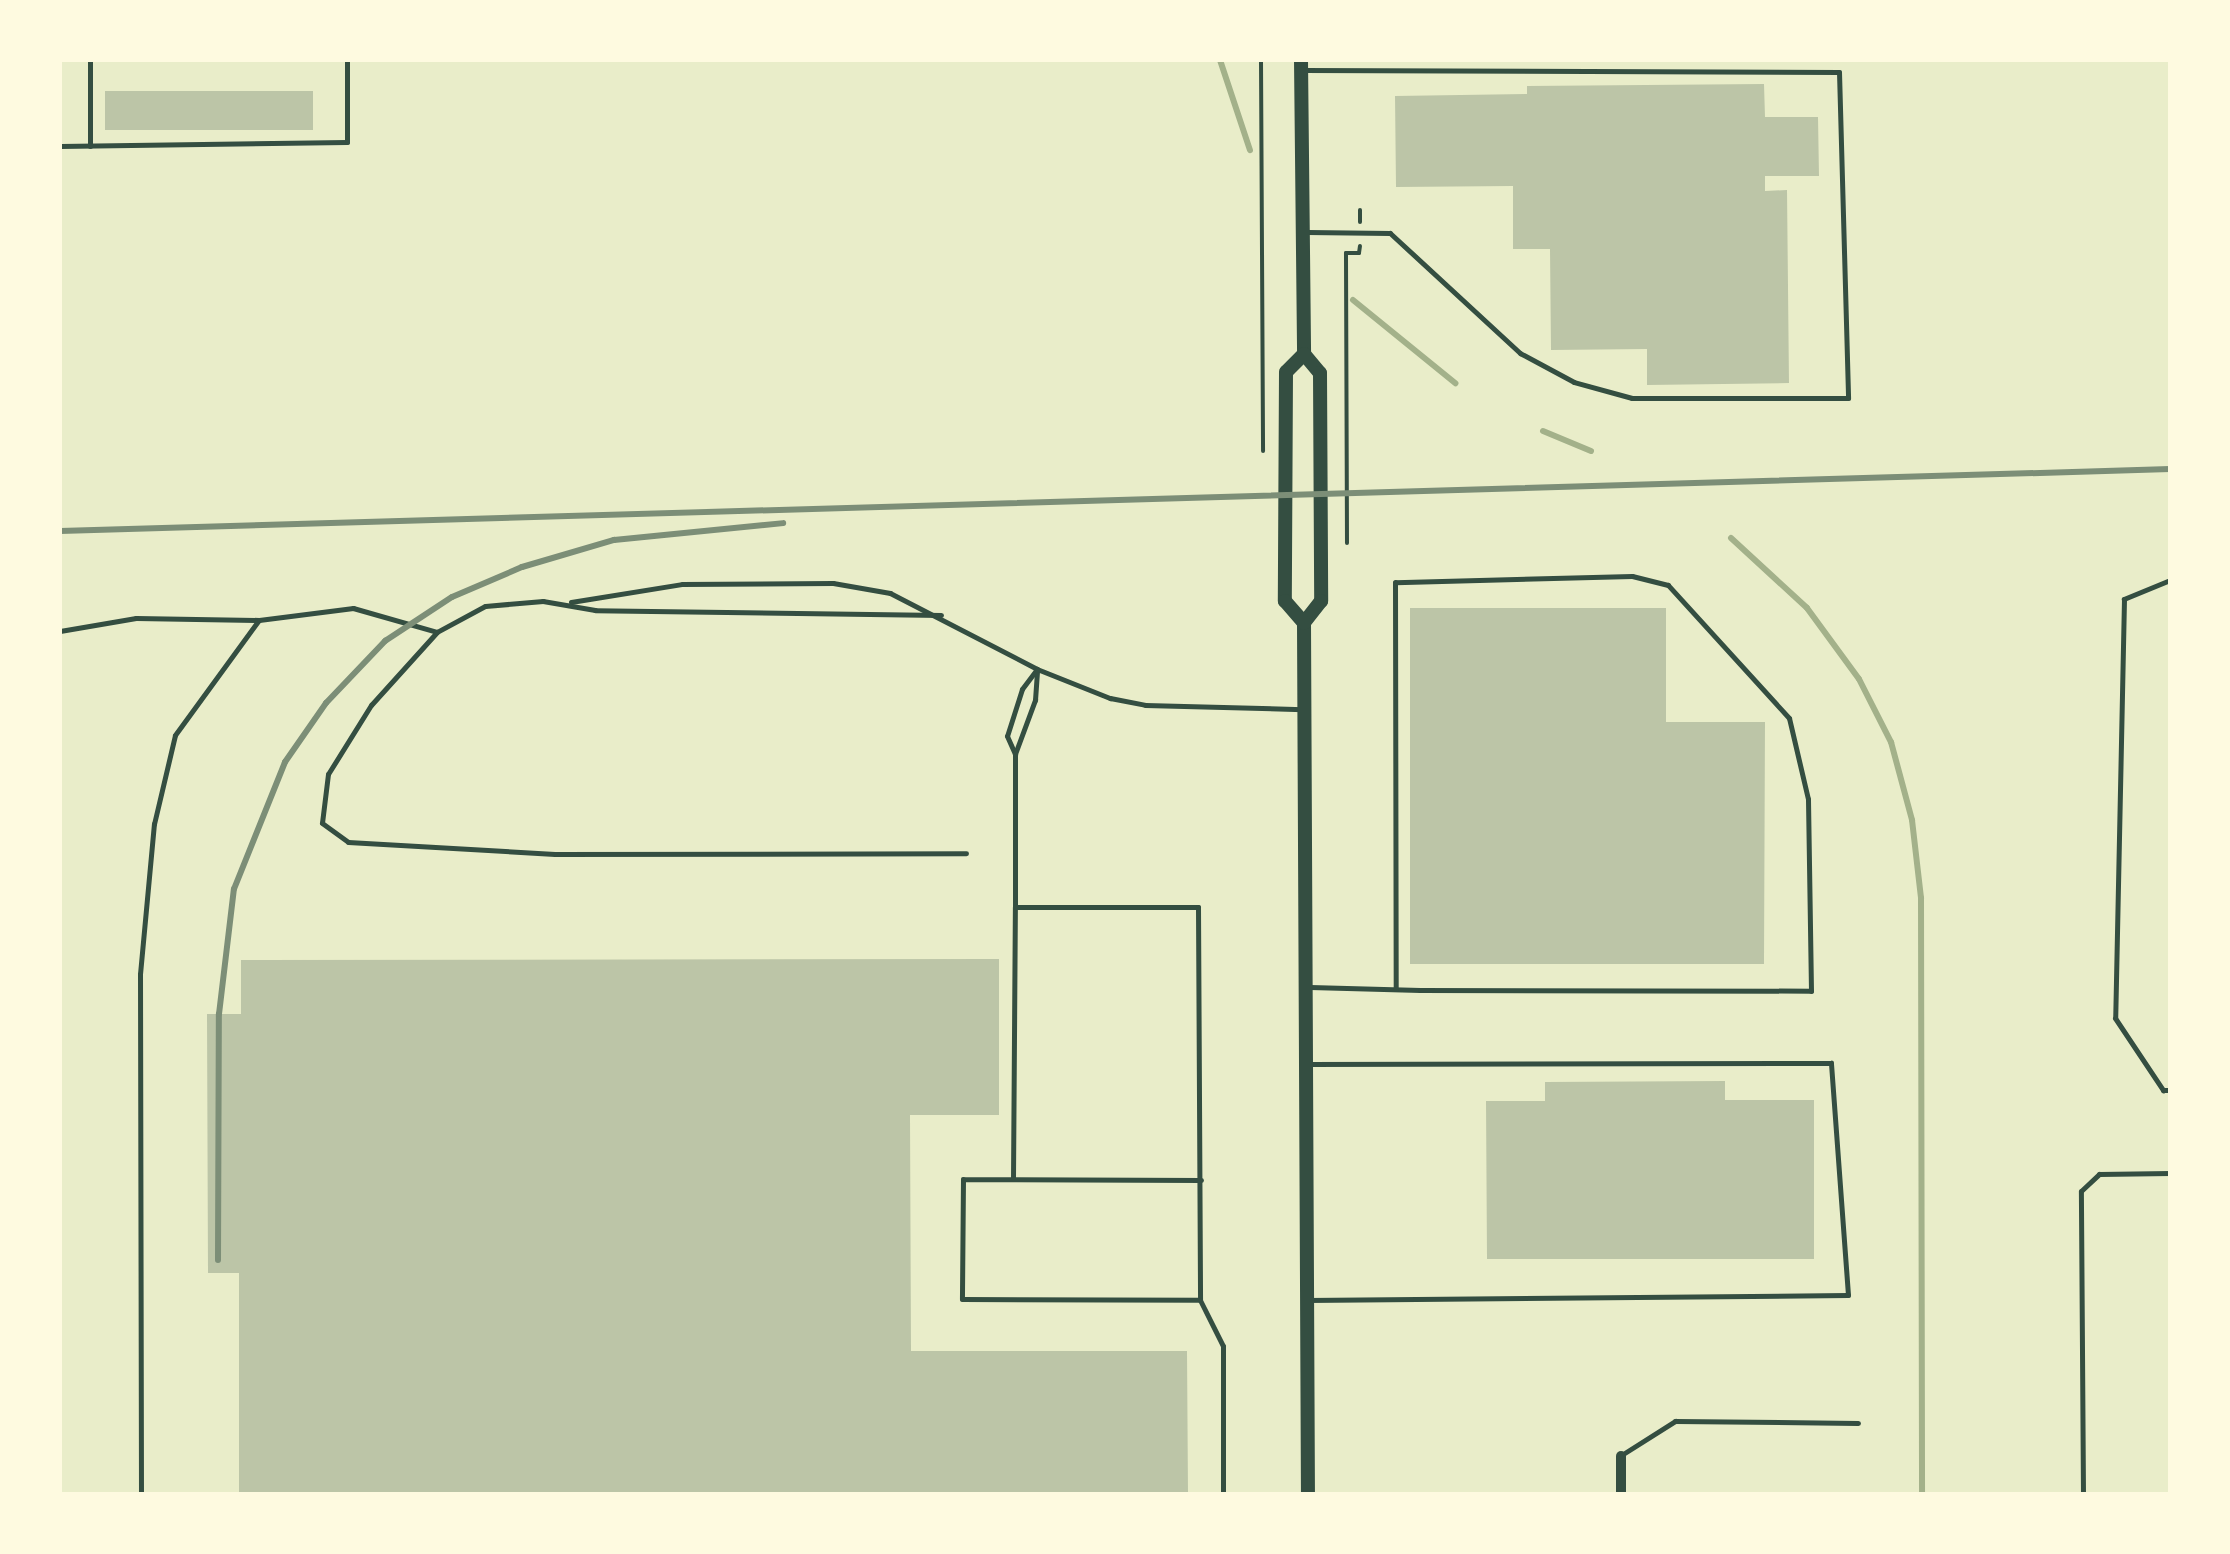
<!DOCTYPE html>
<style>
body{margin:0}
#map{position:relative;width:2230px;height:1554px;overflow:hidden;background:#e9edc9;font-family:Figtree,sans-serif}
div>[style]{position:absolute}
.stream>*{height:6px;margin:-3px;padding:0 3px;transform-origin:3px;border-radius:3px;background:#a3b18a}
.building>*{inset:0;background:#bcc5a7;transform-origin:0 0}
.path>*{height:4px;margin:-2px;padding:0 2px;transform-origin:2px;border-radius:2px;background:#344e41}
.service>*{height:5px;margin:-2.5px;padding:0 2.5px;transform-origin:2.5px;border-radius:2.5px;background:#344e41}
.minor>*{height:10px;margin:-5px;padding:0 5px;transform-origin:5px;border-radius:5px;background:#344e41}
.secondary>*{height:14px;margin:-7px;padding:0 7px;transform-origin:7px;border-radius:7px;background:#344e41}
.rail>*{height:6px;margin:-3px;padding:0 3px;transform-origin:3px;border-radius:3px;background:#7c8e77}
span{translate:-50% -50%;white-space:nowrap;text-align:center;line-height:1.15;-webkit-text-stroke:9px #fefae0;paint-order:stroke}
.frame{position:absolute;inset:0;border:62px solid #fefae0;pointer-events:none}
</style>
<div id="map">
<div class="stream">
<div style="left:1220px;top:60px;width:95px;rotate:71.6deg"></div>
<div style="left:1353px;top:300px;width:132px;rotate:39.1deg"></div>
<div style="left:1543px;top:431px;width:52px;rotate:22.6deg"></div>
<div style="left:1731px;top:538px;width:103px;rotate:42.6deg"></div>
<div style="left:1807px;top:608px;width:88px;rotate:53.8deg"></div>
<div style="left:1859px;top:679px;width:71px;rotate:63.1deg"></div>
<div style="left:1891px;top:742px;width:81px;rotate:74.9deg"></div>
<div style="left:1912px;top:820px;width:79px;rotate:83.4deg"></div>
<div style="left:1921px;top:898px;width:596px;rotate:89.9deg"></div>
</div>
<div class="building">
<div style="clip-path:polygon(1764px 84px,1765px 117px,1818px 117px,1819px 176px,1765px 176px,1765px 191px,1787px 190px,1789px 383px,1647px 385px,1647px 349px,1551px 350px,1550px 249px,1513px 249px,1513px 186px,1396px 187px,1395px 96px,1527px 94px,1527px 86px)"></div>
<div style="left:105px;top:91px;width:208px;height:39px"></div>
<div style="clip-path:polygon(1410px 608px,1666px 608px,1666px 722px,1765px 722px,1764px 964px,1410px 964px)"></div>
<div style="clip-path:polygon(999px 959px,999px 1115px,910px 1115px,911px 1351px,1187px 1351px,1188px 1494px,239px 1494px,239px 1273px,208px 1273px,207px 1014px,241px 1014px,241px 960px)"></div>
<div style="clip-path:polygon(1725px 1081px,1725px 1100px,1814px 1100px,1814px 1259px,1487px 1259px,1486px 1101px,1545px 1101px,1545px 1082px)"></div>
</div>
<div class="path">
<div style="left:1261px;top:60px;width:391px;rotate:89.7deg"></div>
<div style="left:1360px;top:210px;width:12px;rotate:90deg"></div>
<div style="left:1347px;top:543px;width:290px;rotate:-90.2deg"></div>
<div style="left:1346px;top:253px;width:13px"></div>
<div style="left:1359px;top:253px;width:7px;rotate:-82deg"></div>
</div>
<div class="service">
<div style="left:1304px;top:70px;width:535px;rotate:0.21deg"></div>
<div style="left:1839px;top:72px;width:326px;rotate:88.4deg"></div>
<div style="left:1848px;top:398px;width:216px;rotate:180deg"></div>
<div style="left:1632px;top:398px;width:60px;rotate:-164.6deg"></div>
<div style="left:1574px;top:382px;width:61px;rotate:-151.8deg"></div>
<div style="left:1520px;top:353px;width:177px;rotate:-137.3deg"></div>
<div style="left:1390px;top:233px;width:83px;rotate:-179.3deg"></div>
<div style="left:60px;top:146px;width:287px;rotate:-0.8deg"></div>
<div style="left:347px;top:142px;width:82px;rotate:-90deg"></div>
<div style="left:90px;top:146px;width:86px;rotate:-90deg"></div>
<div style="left:2170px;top:580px;width:50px;rotate:157.6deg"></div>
<div style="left:2124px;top:599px;width:419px;rotate:91.2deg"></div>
<div style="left:2115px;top:1018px;width:87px;rotate:56.3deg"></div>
<div style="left:2163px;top:1090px;width:7px"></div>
<div style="left:571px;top:602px;width:112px;rotate:-9.2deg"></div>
<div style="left:682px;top:584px;width:151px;rotate:-0.4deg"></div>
<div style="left:833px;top:583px;width:58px;rotate:10deg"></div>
<div style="left:890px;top:593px;width:165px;rotate:27.3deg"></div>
<div style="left:1037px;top:669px;width:79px;rotate:21.7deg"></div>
<div style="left:1110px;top:698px;width:36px;rotate:11deg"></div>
<div style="left:1145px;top:705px;width:158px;rotate:1.5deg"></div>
<div style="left:941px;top:615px;width:346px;rotate:-179.2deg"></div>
<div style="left:595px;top:610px;width:53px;rotate:-170.2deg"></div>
<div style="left:543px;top:601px;width:58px;rotate:175.1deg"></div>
<div style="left:485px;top:606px;width:55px;rotate:151.6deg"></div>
<div style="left:437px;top:632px;width:98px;rotate:132.1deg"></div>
<div style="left:371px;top:705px;width:81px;rotate:121.9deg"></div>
<div style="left:328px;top:774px;width:49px;rotate:97deg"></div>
<div style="left:322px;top:823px;width:32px;rotate:36deg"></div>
<div style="left:348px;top:842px;width:207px;rotate:3.3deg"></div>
<div style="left:555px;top:854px;width:411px;rotate:-0.1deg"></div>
<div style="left:60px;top:631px;width:77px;rotate:-9.7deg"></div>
<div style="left:136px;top:618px;width:123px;rotate:0.9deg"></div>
<div style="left:1037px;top:669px;width:25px;rotate:127deg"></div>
<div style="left:1022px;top:689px;width:49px;rotate:107.7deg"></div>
<div style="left:1007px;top:736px;width:20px;rotate:66deg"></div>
<div style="left:1015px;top:754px;width:153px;rotate:90deg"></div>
<div style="left:1015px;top:907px;width:183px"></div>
<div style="left:1198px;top:907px;width:393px;rotate:89.7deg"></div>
<div style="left:1015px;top:754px;width:58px;rotate:-69.7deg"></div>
<div style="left:1035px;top:700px;width:30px;rotate:-86deg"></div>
<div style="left:1310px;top:987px;width:110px;rotate:1.6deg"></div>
<div style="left:1420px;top:990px;width:391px;rotate:0.1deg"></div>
<div style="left:1811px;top:991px;width:192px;rotate:-90.9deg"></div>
<div style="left:1808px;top:799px;width:83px;rotate:-103.2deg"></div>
<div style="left:1789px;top:718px;width:180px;rotate:-132.3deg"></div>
<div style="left:1668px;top:585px;width:37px;rotate:-166deg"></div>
<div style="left:1632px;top:576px;width:237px;rotate:178.5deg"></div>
<div style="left:1395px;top:582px;width:407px;rotate:89.9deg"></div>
<div style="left:1013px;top:1179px;width:272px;rotate:-89.6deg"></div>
<div style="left:1201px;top:1180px;width:238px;rotate:-179.8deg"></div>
<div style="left:963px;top:1179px;width:120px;rotate:90.5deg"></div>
<div style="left:962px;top:1299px;width:238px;rotate:0.2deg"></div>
<div style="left:1200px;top:1300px;width:51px;rotate:63.4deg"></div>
<div style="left:1223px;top:1346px;width:148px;rotate:90deg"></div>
<div style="left:1307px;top:1300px;width:541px;rotate:-0.53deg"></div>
<div style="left:1848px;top:1295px;width:233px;rotate:-94.2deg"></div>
<div style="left:1831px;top:1063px;width:521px;rotate:179.89deg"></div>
<div style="left:1623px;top:1454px;width:62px;rotate:-32.4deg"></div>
<div style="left:1675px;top:1421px;width:183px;rotate:0.6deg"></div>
<div style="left:141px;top:1494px;width:520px;rotate:-90.11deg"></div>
<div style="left:140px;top:974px;width:151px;rotate:-84.7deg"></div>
<div style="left:154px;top:824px;width:91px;rotate:-76.7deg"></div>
<div style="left:175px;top:735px;width:142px;rotate:-53.9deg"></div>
<div style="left:259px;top:620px;width:95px;rotate:-7.3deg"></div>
<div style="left:353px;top:608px;width:87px;rotate:15.9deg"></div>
<div style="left:2083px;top:1494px;width:303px;rotate:-90.4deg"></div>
<div style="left:2081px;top:1191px;width:25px;rotate:-43deg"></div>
<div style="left:2099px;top:1174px;width:71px;rotate:-0.8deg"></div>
</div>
<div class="minor">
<div style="left:1621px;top:1456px;width:38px;rotate:90deg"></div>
</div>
<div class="secondary">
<div style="left:1301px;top:60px;width:294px;rotate:89.4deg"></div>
<div style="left:1304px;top:354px;width:25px;rotate:50deg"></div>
<div style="left:1320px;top:373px;width:228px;rotate:89.7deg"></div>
<div style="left:1321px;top:601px;width:28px;rotate:128deg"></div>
<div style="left:1304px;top:623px;width:871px;rotate:89.74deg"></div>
<div style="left:1304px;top:354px;width:25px;rotate:135deg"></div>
<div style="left:1286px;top:372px;width:229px;rotate:90.3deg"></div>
<div style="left:1285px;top:601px;width:29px;rotate:49deg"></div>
</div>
<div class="rail">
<div style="left:60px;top:531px;width:2111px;rotate:-1.68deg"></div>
<div style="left:218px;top:1260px;width:246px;rotate:-89.8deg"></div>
<div style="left:219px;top:1014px;width:126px;rotate:-83.2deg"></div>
<div style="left:234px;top:889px;width:137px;rotate:-68.1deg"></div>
<div style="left:285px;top:762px;width:72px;rotate:-55.2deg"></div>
<div style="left:326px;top:703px;width:86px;rotate:-46.4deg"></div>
<div style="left:385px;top:641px;width:80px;rotate:-33.3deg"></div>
<div style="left:452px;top:597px;width:76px;rotate:-23.2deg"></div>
<div style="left:522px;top:567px;width:96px;rotate:-16.4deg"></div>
<div style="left:614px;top:540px;width:170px;rotate:-5.7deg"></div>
</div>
<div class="frame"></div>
</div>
